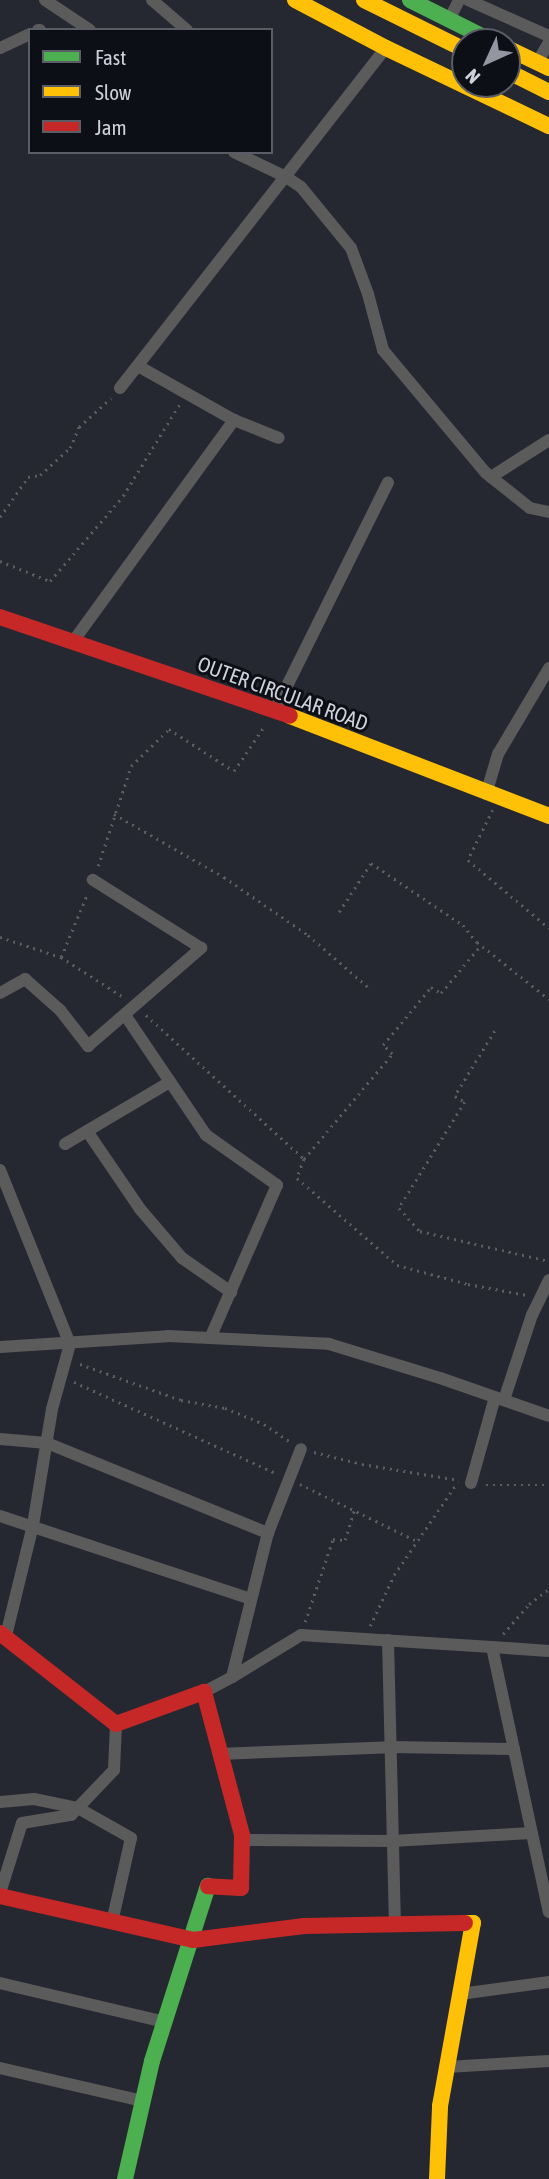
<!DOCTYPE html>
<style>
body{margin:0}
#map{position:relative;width:549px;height:2179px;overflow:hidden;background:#252830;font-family:"Asap Condensed",sans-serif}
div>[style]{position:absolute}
.path>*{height:2.5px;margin-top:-1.25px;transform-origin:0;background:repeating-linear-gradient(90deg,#5d5d5f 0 2px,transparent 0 7px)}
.street>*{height:12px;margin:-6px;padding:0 6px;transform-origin:6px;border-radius:6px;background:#5c5b5c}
.fast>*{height:16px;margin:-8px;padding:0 8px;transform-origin:8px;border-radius:8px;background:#4caf50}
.slow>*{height:16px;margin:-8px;padding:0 8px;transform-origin:8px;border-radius:8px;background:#ffc107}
.jam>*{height:16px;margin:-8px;padding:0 8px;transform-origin:8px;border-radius:8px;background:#c62828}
span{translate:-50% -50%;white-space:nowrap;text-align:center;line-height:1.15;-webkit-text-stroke:6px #0c0f15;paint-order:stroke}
.street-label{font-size:21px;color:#ced1dc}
.legend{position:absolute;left:28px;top:28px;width:245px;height:126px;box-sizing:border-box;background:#0c0f15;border:2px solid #5a5d65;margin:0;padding:9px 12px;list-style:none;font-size:21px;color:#ced1dc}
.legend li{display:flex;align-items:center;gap:14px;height:35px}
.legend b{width:35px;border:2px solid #5a5d65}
.north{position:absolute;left:451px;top:28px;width:70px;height:70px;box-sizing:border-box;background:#0c0f15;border:2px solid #5a5d65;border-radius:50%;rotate:225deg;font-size:19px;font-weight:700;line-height:28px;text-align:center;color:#ced1dc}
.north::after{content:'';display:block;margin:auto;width:24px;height:32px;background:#9396a0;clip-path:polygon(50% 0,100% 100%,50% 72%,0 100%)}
</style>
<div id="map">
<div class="path">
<div style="left:0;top:517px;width:49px;rotate:-55deg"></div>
<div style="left:28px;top:477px;width:12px;rotate:-9deg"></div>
<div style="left:40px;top:475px;width:40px;rotate:-42deg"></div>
<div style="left:70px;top:448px;width:23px;rotate:-67deg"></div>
<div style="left:79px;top:427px;width:43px;rotate:-42.2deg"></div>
<div style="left:0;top:561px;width:54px;rotate:21.8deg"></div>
<div style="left:50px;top:581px;width:112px;rotate:-49.3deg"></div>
<div style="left:123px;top:496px;width:107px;rotate:-58.4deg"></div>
<div style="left:493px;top:810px;width:56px;rotate:116.6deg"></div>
<div style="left:468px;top:860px;width:106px;rotate:40deg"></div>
<div style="left:114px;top:814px;width:127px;rotate:29.8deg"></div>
<div style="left:224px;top:877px;width:102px;rotate:34.6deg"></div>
<div style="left:308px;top:935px;width:79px;rotate:40.9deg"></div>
<div style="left:98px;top:866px;width:105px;rotate:-71.7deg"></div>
<div style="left:131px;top:766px;width:53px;rotate:-44.2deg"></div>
<div style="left:169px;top:729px;width:77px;rotate:32.9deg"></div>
<div style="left:234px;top:771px;width:55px;rotate:-56deg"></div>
<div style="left:339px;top:912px;width:59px;rotate:-56.9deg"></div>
<div style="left:371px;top:863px;width:111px;rotate:34deg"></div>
<div style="left:463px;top:925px;width:22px;rotate:51deg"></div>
<div style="left:477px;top:942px;width:92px;rotate:38.4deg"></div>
<div style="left:0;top:937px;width:64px;rotate:18.2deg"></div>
<div style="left:61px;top:957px;width:76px;rotate:32.6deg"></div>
<div style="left:61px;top:957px;width:70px;rotate:-67.4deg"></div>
<div style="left:146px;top:1015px;width:214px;rotate:42.3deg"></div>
<div style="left:304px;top:1159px;width:20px;rotate:110deg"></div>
<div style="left:297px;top:1178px;width:133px;rotate:41deg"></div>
<div style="left:397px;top:1265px;width:73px;rotate:15deg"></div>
<div style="left:468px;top:1284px;width:60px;rotate:10.6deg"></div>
<div style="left:495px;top:1031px;width:76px;rotate:121.6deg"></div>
<div style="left:455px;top:1096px;width:12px;rotate:31deg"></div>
<div style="left:465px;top:1102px;width:125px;rotate:121.9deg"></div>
<div style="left:399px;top:1208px;width:31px;rotate:48deg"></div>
<div style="left:420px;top:1231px;width:132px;rotate:13.1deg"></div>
<div style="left:304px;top:1159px;width:137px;rotate:-50deg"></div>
<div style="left:392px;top:1054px;width:13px;rotate:-135deg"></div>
<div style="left:383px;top:1045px;width:75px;rotate:-50.4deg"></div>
<div style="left:431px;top:987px;width:12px;rotate:31deg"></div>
<div style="left:441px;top:993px;width:62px;rotate:-50.2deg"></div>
<div style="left:80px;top:1364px;width:107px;rotate:19.6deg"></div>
<div style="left:181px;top:1400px;width:45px;rotate:10.3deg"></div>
<div style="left:225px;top:1408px;width:42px;rotate:22.3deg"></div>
<div style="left:264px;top:1424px;width:30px;rotate:34deg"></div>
<div style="left:74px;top:1382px;width:224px;rotate:24.3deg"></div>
<div style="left:314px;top:1452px;width:49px;rotate:14deg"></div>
<div style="left:362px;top:1464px;width:98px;rotate:9.4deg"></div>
<div style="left:300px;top:1484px;width:130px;rotate:26deg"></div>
<div style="left:486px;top:1485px;width:63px"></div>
<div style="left:305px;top:1622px;width:88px;rotate:-71.4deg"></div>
<div style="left:333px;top:1539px;width:12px;rotate:5deg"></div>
<div style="left:345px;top:1540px;width:31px;rotate:-73deg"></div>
<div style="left:370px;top:1626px;width:56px;rotate:-64.8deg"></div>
<div style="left:394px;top:1575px;width:112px;rotate:-55.6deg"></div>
<div style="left:503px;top:1634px;width:40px;rotate:-49deg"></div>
<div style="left:529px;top:1604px;width:25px;rotate:-37deg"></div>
</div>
<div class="street">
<div style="left:45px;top:0;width:54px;rotate:33.7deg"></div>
<div style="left:152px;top:0;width:46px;rotate:40.6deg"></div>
<div style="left:468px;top:0;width:89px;rotate:24deg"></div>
<div style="left:449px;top:20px;width:22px;rotate:-63deg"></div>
<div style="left:38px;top:30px;width:2px"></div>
<div style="left:0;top:48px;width:33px;rotate:-25deg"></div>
<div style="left:537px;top:63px;width:24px;rotate:-60deg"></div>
<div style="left:234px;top:152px;width:58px;rotate:25.7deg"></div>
<div style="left:286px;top:177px;width:18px;rotate:34deg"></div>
<div style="left:301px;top:187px;width:79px;rotate:50.7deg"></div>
<div style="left:351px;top:248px;width:49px;rotate:69.7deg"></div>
<div style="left:368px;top:294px;width:58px;rotate:75deg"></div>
<div style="left:383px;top:350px;width:160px;rotate:50.1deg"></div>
<div style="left:486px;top:473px;width:56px;rotate:38.5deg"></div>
<div style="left:530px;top:508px;width:19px;rotate:12deg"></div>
<div style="left:138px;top:366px;width:110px;rotate:29.4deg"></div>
<div style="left:234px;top:420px;width:48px;rotate:21.8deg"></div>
<div style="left:120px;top:388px;width:432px;rotate:-52deg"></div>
<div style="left:491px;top:477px;width:69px;rotate:-32.5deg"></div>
<div style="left:72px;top:643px;width:276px;rotate:-54deg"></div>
<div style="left:275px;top:710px;width:254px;rotate:-63.6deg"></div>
<div style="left:486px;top:794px;width:42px;rotate:-73.3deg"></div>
<div style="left:498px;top:754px;width:100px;rotate:-59.3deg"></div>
<div style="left:0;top:993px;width:29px;rotate:-29deg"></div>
<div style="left:25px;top:979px;width:47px;rotate:41.5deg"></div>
<div style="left:60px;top:1010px;width:46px;rotate:52.1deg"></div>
<div style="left:88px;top:1046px;width:150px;rotate:-40.9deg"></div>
<div style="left:201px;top:948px;width:128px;rotate:-147.8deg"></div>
<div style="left:125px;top:1015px;width:145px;rotate:56deg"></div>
<div style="left:206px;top:1135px;width:87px;rotate:35.2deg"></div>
<div style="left:277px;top:1185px;width:167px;rotate:113.6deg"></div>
<div style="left:87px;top:1131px;width:94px;rotate:55.8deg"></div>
<div style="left:140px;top:1209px;width:65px;rotate:49.4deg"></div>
<div style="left:182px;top:1258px;width:60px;rotate:34.8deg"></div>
<div style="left:65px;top:1144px;width:122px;rotate:-30.6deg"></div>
<div style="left:0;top:1170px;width:188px;rotate:68.1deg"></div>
<div style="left:70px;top:1344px;width:67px;rotate:105.5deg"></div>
<div style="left:52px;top:1409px;width:118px;rotate:99.3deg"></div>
<div style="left:33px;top:1525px;width:114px;rotate:103.7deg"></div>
<div style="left:0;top:1347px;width:168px;rotate:-3.7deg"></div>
<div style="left:168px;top:1336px;width:161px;rotate:2.8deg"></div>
<div style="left:329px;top:1344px;width:116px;rotate:17deg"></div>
<div style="left:440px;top:1378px;width:115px;rotate:19.2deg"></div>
<div style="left:504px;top:1400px;width:89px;rotate:-71.8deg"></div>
<div style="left:532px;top:1315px;width:39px;rotate:-64deg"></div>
<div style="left:0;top:1439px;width:47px;rotate:4.9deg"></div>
<div style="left:47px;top:1443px;width:239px;rotate:22.2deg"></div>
<div style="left:471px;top:1483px;width:89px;rotate:-74.4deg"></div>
<div style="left:0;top:1516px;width:264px;rotate:18.3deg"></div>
<div style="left:388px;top:1640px;width:285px;rotate:88.6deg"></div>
<div style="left:549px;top:1651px;width:57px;rotate:-176deg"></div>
<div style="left:492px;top:1647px;width:271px;rotate:77.9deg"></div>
<div style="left:232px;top:1677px;width:81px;rotate:-31.3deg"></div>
<div style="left:301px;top:1635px;width:191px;rotate:3.6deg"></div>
<div style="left:204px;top:1692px;width:32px;rotate:-28deg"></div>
<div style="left:232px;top:1677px;width:148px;rotate:-76deg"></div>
<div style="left:268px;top:1533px;width:90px;rotate:-68.6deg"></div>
<div style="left:219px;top:1754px;width:171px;rotate:-2.3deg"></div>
<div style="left:390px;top:1747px;width:124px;rotate:0.9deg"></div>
<div style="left:0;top:1802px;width:34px;rotate:-5deg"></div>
<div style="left:34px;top:1799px;width:45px;rotate:11.6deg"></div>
<div style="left:78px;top:1808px;width:61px;rotate:29.5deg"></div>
<div style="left:131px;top:1838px;width:86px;rotate:102.7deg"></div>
<div style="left:242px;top:1840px;width:150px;rotate:0.4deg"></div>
<div style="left:392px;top:1841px;width:140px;rotate:-3.3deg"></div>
<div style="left:0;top:1893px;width:73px;rotate:-72.6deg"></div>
<div style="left:22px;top:1823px;width:50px;rotate:-9.3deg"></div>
<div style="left:71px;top:1815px;width:62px;rotate:-46.3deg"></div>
<div style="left:114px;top:1770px;width:46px;rotate:-87.5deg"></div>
<div style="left:0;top:1983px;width:170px;rotate:13.3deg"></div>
<div style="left:460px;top:1994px;width:90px;rotate:-7.7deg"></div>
<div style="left:447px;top:2067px;width:102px;rotate:-3.4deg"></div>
<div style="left:0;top:2068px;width:147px;rotate:13deg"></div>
</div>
<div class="fast">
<div style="left:410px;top:0;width:94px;rotate:26.6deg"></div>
<div style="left:125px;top:2179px;width:121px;rotate:-77.1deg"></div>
<div style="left:152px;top:2061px;width:184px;rotate:-72.3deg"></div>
</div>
<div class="slow">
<div style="left:295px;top:0;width:103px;rotate:27.8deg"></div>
<div style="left:386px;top:48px;width:181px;rotate:25.6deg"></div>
<div style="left:364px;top:0;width:113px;rotate:26.3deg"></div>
<div style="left:507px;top:48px;width:47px;rotate:25.5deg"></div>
<div style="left:507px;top:71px;width:47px;rotate:26.6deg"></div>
<div style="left:290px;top:716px;width:278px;rotate:21.1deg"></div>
<div style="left:437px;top:2179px;width:73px;rotate:-87.6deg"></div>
<div style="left:440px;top:2106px;width:186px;rotate:-79.8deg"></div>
<div style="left:473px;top:1923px;width:8px;rotate:180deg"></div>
</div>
<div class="jam">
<div style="left:0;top:617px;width:306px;rotate:18.8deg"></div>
<div style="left:0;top:1633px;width:147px;rotate:38.1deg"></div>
<div style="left:116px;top:1724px;width:94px;rotate:-20deg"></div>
<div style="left:204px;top:1692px;width:148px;rotate:75.1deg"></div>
<div style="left:242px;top:1835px;width:53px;rotate:91.1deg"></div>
<div style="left:241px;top:1888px;width:33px;rotate:-177deg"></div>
<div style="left:0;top:1896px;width:198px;rotate:12.8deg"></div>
<div style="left:193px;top:1940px;width:112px;rotate:-7.2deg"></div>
<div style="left:304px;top:1926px;width:161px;rotate:-1.1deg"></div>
</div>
<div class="street-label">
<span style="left:283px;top:693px;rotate:20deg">OUTER CIRCULAR ROAD</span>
</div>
<ul class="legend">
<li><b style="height:9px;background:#4caf50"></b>Fast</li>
<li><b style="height:9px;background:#ffc107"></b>Slow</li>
<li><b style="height:9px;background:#c62828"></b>Jam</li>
</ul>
<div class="north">N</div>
</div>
